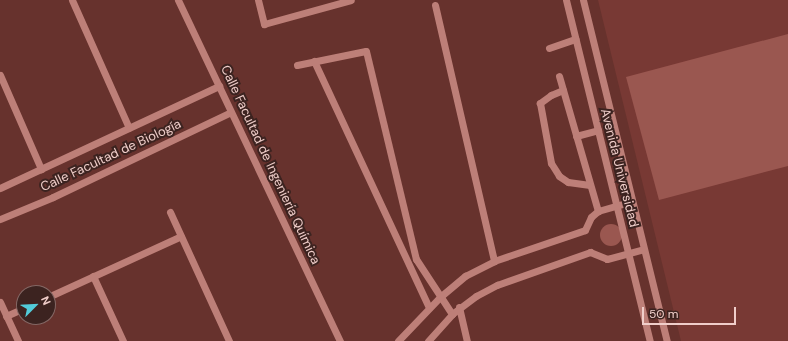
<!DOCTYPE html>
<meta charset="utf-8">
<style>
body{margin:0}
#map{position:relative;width:788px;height:341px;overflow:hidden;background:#67322d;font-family:"DM Sans",sans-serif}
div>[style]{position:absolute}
.built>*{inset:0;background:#783934}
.green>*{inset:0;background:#9a5750}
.round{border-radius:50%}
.minor>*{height:7px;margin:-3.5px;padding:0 3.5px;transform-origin:3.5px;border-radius:3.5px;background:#bd7f78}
span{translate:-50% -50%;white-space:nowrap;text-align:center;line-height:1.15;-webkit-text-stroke:4px #3c2320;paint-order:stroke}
.street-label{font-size:13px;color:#f0ceca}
.north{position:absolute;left:16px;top:285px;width:40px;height:40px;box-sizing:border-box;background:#3c2320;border:1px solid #846764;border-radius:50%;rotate:66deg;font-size:11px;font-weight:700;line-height:16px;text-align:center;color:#f0ceca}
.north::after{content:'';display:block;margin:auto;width:14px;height:18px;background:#52cbd9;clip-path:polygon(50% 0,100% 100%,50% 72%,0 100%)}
.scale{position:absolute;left:642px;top:307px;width:94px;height:18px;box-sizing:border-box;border:2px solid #f0ceca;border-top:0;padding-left:5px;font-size:12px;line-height:14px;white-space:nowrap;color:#f0ceca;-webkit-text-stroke:3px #3c2320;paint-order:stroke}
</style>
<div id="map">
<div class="built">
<div style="clip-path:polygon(598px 0,788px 0,788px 341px,681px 341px)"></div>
</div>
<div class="green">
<div style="clip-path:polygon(788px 34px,788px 166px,659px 200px,626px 77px)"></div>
<div class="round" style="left:600px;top:224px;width:22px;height:22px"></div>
</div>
<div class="minor">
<div style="left:72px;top:0;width:140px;rotate:66deg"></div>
<div style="left:178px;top:0;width:378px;rotate:64.6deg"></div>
<div style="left:258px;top:0;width:25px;rotate:76deg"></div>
<div style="left:264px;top:24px;width:90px;rotate:-15.4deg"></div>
<div style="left:566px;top:0;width:351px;rotate:76.2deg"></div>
<div style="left:583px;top:0;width:351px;rotate:76.2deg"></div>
<div style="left:435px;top:5px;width:263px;rotate:77deg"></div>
<div style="left:549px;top:48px;width:28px;rotate:-19deg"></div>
<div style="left:314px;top:61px;width:272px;rotate:65deg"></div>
<div style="left:297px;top:65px;width:70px;rotate:-11.5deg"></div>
<div style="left:366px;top:51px;width:214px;rotate:76.5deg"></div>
<div style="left:416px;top:259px;width:66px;rotate:56.8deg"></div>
<div style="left:0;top:75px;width:103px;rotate:66.4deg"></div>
<div style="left:559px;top:76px;width:141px;rotate:73.9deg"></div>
<div style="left:563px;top:90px;width:13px;rotate:157deg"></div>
<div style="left:551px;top:95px;width:14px;rotate:144deg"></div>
<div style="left:540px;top:103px;width:61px;rotate:79.6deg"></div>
<div style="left:551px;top:163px;width:15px;rotate:58deg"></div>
<div style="left:559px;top:176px;width:11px;rotate:34deg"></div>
<div style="left:568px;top:182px;width:22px;rotate:8deg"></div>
<div style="left:576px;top:136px;width:23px;rotate:-15deg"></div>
<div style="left:0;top:188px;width:242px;rotate:-25deg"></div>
<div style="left:170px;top:212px;width:142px;rotate:65.4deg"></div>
<div style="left:0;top:219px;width:57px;rotate:-22.5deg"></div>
<div style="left:53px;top:197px;width:197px;rotate:-25.5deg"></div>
<div style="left:93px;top:276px;width:72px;rotate:65.2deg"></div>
<div style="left:48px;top:297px;width:146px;rotate:-24.6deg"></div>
<div style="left:0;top:302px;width:43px;rotate:65.2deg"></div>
<div style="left:459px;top:307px;width:35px;rotate:77deg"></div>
<div style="left:6px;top:316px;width:20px;rotate:-24deg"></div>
<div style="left:398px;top:341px;width:61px;rotate:-46.3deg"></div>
<div style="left:440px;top:297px;width:33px;rotate:-40deg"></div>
<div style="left:465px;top:276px;width:33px;rotate:-27deg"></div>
<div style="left:494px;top:261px;width:96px;rotate:-18.8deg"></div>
<div style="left:585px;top:230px;width:14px;rotate:-65deg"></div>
<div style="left:591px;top:217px;width:9px;rotate:-41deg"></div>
<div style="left:598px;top:211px;width:35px;rotate:-16deg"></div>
<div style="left:428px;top:341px;width:36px;rotate:-48deg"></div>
<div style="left:452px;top:314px;width:30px;rotate:-37deg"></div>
<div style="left:476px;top:296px;width:24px;rotate:-28deg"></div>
<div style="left:497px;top:285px;width:99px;rotate:-19.5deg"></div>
<div style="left:590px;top:252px;width:18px;rotate:22deg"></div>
<div style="left:607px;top:259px;width:38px;rotate:-15deg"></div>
</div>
<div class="street-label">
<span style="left:111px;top:156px;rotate:-25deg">Calle Facultad de Biología</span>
<span style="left:270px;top:165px;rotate:65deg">Calle Facultad de Ingenierίa Quίmica</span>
<span style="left:619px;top:168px;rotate:76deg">Avenida Universidad</span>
</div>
<div class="north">N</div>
<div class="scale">50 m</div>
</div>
